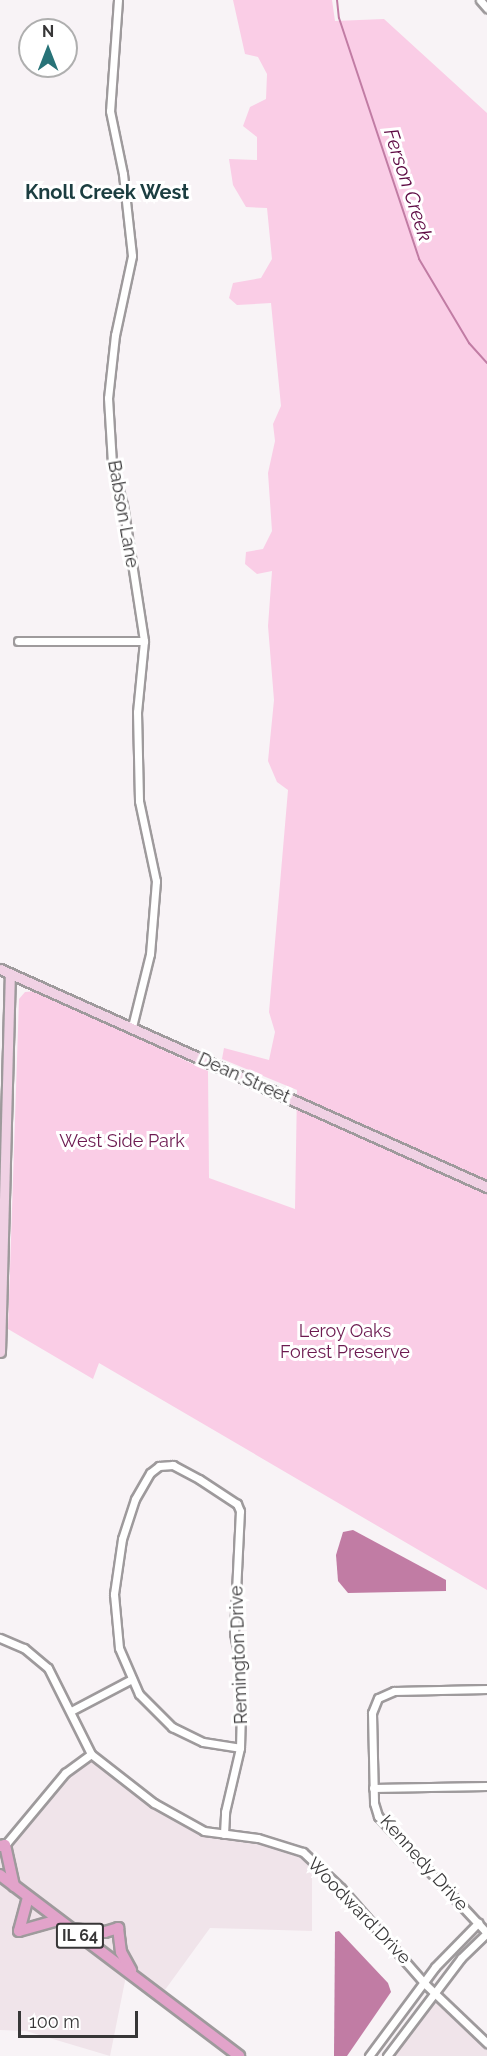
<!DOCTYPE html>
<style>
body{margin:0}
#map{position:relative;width:487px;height:2056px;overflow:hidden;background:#f8f3f6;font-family:Raleway,sans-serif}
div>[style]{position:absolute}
.built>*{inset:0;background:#f0e4ea}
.green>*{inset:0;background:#facde6}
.water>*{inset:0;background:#c17ca4}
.stream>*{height:2px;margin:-1px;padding:0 1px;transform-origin:1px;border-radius:1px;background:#c17ca4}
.roads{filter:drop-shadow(2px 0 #9e9a9c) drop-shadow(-2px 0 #9e9a9c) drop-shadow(0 2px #9e9a9c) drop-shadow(0 -2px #9e9a9c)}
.street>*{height:7px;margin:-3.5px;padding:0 3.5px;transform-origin:3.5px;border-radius:3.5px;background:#fff}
.secondary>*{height:9px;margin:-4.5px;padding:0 4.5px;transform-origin:4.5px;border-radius:4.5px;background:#f0d1e4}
.primary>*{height:10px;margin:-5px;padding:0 5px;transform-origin:5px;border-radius:5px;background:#e2a3ca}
span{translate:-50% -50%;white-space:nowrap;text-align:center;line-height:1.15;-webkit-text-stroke:6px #fff;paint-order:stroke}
.shield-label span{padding:2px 4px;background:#fff;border:2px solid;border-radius:4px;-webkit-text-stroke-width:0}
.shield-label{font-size:16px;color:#373637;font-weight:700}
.street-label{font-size:18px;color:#373637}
.park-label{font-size:18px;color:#6c1a50}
.water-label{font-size:20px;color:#5d0943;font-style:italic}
.neighbourhood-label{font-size:20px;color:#1b3d40;font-weight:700}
.north{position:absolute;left:18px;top:18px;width:60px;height:60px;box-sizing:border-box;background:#fff;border:2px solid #afafaf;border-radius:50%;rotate:0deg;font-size:16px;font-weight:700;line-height:24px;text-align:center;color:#373637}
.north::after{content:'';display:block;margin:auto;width:21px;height:27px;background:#287378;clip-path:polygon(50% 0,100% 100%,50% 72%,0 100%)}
.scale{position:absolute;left:18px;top:2011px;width:120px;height:27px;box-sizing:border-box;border:3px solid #373637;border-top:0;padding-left:8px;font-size:18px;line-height:21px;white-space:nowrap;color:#373637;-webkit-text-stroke:4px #fff;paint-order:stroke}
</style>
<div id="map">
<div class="built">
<div style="clip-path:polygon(92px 1758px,151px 1805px,206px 1835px,257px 1842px,298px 1854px,312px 1865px,312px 1931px,210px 1928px,162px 1994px,0 1870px,0 1855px,67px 1776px)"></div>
<div style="clip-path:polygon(0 1881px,126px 1976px,110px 2056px,26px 2031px,0 2030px)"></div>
<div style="clip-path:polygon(435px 1997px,487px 2045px,487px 2056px,390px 2056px)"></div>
</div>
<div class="green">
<div style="clip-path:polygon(233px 0,332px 0,335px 21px,384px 19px,487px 113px,487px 1590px,99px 1363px,93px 1379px,8px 1329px,19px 999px,25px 992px,36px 991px,208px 1071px,209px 1178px,295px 1209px,297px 1090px,222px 1059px,224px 1048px,269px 1060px,275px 1032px,269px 1012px,288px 790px,277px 782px,268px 761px,274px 700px,268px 626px,272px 571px,257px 574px,245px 564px,246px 552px,263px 549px,272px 531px,268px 473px,275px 441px,273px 424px,281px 406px,271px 303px,237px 305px,229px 298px,233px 283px,261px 278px,272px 259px,267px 208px,246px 207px,233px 185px,229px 159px,257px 160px,257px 137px,243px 126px,250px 107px,266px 99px,267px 74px,258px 57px,245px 54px)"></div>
</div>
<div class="water">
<div style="clip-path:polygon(353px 1530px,446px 1580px,446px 1591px,348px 1593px,338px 1581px,336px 1555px,343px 1532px)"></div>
<div style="clip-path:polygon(339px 1931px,388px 1983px,391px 1992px,347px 2056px,334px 2056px,335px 1932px)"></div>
</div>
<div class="stream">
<div style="left:337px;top:0;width:18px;rotate:84deg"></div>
<div style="left:339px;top:18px;width:254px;rotate:71.6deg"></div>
<div style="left:419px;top:259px;width:98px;rotate:59.2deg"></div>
<div style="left:469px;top:343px;width:27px;rotate:48deg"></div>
</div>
<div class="roads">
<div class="street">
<div style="left:118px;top:0;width:111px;rotate:94.1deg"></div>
<div style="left:110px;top:111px;width:64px;rotate:78.3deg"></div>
<div style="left:123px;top:174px;width:82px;rotate:83.7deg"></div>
<div style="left:132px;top:256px;width:81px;rotate:102.1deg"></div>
<div style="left:115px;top:335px;width:63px;rotate:96.3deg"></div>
<div style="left:108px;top:398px;width:66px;rotate:86.5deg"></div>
<div style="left:112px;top:464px;width:42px;rotate:75deg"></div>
<div style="left:123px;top:505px;width:138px;rotate:81.2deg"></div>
<div style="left:144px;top:641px;width:71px;rotate:95.6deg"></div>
<div style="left:137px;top:712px;width:89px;rotate:88.7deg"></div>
<div style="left:139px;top:801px;width:82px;rotate:78deg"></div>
<div style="left:156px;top:881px;width:73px;rotate:94.7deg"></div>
<div style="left:150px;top:954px;width:75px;rotate:103.9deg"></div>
<div style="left:480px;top:0;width:11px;rotate:49deg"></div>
<div style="left:18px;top:641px;width:126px"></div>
<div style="left:0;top:1638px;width:26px;rotate:23deg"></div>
<div style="left:24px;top:1648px;width:31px;rotate:40deg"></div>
<div style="left:48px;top:1668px;width:96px;rotate:63.4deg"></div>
<div style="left:91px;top:1754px;width:80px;rotate:37.9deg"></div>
<div style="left:154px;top:1803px;width:57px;rotate:29.2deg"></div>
<div style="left:204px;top:1831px;width:54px;rotate:7.4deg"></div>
<div style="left:258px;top:1838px;width:47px;rotate:17.3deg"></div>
<div style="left:303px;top:1852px;width:52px;rotate:43.5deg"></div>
<div style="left:341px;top:1888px;width:128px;rotate:48.8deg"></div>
<div style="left:425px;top:1984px;width:86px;rotate:43.6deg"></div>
<div style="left:487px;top:1689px;width:93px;rotate:178.8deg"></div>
<div style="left:394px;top:1691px;width:17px;rotate:156deg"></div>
<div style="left:378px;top:1698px;width:16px;rotate:112deg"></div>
<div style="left:372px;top:1713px;width:90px;rotate:88.7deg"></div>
<div style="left:374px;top:1803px;width:14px;rotate:73deg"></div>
<div style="left:378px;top:1816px;width:160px;rotate:47deg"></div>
<div style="left:71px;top:1711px;width:69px;rotate:-27.7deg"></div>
<div style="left:373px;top:1788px;width:114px;rotate:-1deg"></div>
<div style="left:224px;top:1834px;width:22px;rotate:-87deg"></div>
<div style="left:225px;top:1812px;width:66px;rotate:-76.8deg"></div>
<div style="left:240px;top:1748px;width:74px;rotate:-88.5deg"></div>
<div style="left:242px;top:1674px;width:42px;rotate:-101deg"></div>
<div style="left:234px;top:1633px;width:122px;rotate:-87.2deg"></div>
<div style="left:240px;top:1511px;width:8px;rotate:-113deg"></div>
<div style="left:237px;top:1504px;width:45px;rotate:-146.7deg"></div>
<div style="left:199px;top:1479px;width:30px;rotate:-152deg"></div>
<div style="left:173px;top:1465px;width:14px;rotate:176deg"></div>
<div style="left:159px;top:1466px;width:11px;rotate:142deg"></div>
<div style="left:150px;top:1473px;width:30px;rotate:120deg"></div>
<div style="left:135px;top:1499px;width:42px;rotate:108deg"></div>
<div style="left:122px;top:1539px;width:56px;rotate:98.3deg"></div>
<div style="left:114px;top:1594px;width:54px;rotate:84.7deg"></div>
<div style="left:119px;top:1648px;width:50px;rotate:66.5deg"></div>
<div style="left:139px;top:1694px;width:47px;rotate:45deg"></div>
<div style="left:172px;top:1727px;width:34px;rotate:26deg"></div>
<div style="left:203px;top:1742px;width:37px;rotate:9deg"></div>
<div style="left:5px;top:1845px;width:94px;rotate:-50.2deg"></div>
<div style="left:65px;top:1773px;width:32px;rotate:-36deg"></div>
<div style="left:369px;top:2056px;width:111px;rotate:-53.4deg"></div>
<div style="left:435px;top:1967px;width:62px;rotate:-45.7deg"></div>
<div style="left:387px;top:2056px;width:123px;rotate:-52.9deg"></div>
<div style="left:461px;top:1958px;width:36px;rotate:-44deg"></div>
</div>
<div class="secondary">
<div style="left:0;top:969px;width:534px;rotate:24.12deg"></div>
<div style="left:0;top:1352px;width:378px;rotate:-88.5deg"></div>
</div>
<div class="primary">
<div style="left:0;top:1846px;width:5px;rotate:-11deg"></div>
<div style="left:5px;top:1845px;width:42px;rotate:77.6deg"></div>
<div style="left:0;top:1875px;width:300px;rotate:37.1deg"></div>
<div style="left:71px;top:1929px;width:34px;rotate:5deg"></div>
<div style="left:105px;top:1932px;width:14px;rotate:-17deg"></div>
<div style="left:118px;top:1928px;width:24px;rotate:83deg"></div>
<div style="left:121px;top:1952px;width:21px;rotate:61deg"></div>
<div style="left:19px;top:1931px;width:41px;rotate:-15.8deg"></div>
<div style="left:19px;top:1931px;width:34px;rotate:-75deg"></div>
</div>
</div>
<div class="shield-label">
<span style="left:80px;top:1936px">IL 64</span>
</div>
<div class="street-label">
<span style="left:123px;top:514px;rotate:80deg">Babson Lane</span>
<span style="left:244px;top:1078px;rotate:24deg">Dean Street</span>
<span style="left:239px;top:1655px;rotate:-92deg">Remington Drive</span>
<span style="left:424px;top:1863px;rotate:48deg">Kennedy Drive</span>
<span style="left:359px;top:1911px;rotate:46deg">Woodward Drive</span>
</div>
<div class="park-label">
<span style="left:122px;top:1141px">West Side Park</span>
<span style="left:345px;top:1342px">Leroy Oaks<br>Forest Preserve</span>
</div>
<div class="water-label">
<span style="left:408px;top:185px;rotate:72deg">Ferson Creek</span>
</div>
<div class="neighbourhood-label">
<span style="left:107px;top:192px">Knoll Creek West</span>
</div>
<div class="north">N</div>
<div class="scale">100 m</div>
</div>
